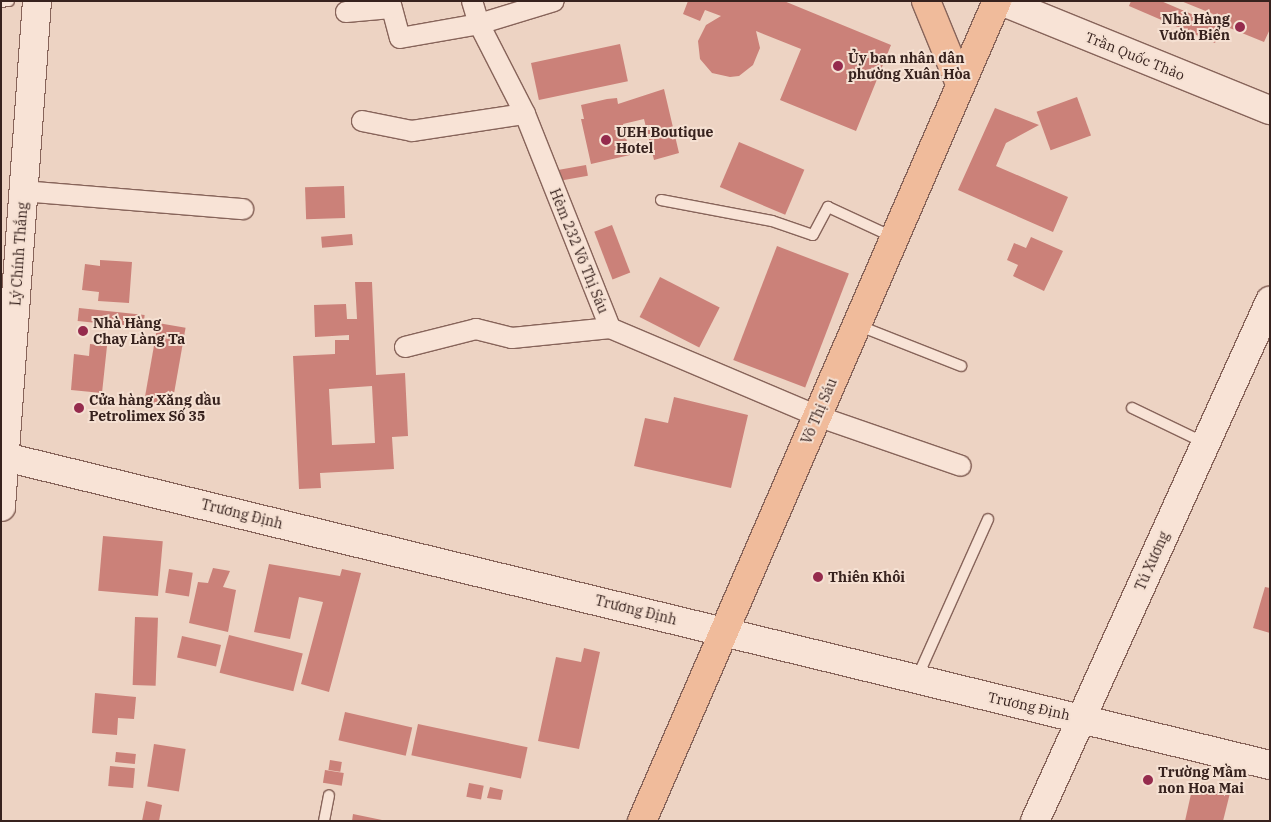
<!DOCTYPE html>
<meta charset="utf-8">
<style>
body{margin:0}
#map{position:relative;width:1271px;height:822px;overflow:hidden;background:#edd3c3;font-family:"IBM Plex Serif",serif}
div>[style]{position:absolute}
.building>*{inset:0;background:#cb8179;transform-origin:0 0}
.roads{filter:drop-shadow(1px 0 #87645a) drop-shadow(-1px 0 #87645a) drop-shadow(0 1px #87645a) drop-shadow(0 -1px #87645a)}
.lane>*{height:10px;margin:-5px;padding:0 5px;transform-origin:5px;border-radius:5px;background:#f8e3d6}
.street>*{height:20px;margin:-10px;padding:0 10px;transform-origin:10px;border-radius:10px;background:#f8e3d6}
.secondary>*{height:28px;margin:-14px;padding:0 14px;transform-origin:14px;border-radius:14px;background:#f8e3d6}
.primary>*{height:28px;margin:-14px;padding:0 14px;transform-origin:14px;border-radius:14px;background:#f0bb9b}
.dots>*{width:14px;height:14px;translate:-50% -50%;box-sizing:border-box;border:2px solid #f5e0d2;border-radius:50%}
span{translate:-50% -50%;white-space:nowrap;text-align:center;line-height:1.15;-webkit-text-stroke:4px #f5e0d2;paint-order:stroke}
.poi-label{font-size:14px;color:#37221e;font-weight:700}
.right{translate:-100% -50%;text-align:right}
.left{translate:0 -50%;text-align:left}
.street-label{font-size:14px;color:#37221e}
.frame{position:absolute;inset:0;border:2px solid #37221e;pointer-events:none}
</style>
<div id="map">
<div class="building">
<div style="clip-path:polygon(688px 1px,784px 1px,891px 45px,856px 131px,780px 100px,801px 49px,756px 31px,760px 48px,753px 65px,739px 76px,730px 77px,712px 73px,700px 59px,698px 41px,706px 25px,721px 16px,705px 10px,700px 21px,683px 14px)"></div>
<div style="clip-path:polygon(1131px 1px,1161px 1px,1222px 27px,1215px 43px,1129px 6px)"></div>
<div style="clip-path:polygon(1181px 1px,1270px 1px,1270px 29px,1264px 42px,1210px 20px,1213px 14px)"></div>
<div style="left:620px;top:44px;width:38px;height:91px;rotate:78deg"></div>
<div style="clip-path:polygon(664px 89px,679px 153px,654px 160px,644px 119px,623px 124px,630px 155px,591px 164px,581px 119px,584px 119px,581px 105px,607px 99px,617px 98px,618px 104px)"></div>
<div style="left:1077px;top:97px;width:41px;height:43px;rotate:70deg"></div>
<div style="clip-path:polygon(995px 108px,1039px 125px,1006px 143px,996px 166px,1068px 197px,1053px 232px,958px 190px)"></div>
<div style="left:739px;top:142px;width:71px;height:49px;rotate:23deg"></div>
<div style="left:586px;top:165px;width:11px;height:30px;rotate:80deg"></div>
<div style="left:344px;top:186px;width:32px;height:39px;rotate:88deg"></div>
<div style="left:612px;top:225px;width:51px;height:19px;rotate:69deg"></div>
<div style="left:352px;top:234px;width:11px;height:31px;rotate:85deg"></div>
<div style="clip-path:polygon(1031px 237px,1063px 251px,1044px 291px,1013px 276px,1018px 265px,1007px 260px,1014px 243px,1026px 248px)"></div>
<div style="left:777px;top:246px;width:77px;height:122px;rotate:21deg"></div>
<div style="clip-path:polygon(100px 260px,132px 262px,129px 303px,98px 301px,99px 292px,82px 290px,85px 264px,100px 266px)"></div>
<div style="left:660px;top:277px;width:67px;height:45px;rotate:27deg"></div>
<div style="clip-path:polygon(evenodd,355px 282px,372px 282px,376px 375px,405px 373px,408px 436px,392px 437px,394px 469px,320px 473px,321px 488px,299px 489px,293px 356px,335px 354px,335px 340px,349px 340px,349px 335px,315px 337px,314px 305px,346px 304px,347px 319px,357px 319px,355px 282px,372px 386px,375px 443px,332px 445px,329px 389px,372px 386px)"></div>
<div style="left:79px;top:308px;width:66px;height:13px;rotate:6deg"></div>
<div style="left:158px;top:323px;width:28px;height:80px;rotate:10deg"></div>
<div style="clip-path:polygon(90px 344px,107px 346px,102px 393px,71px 390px,74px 354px,89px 356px)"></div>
<div style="clip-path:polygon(674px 397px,748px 415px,731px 488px,634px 466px,645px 418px,668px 423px)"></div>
<div style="left:103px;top:536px;width:60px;height:55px;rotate:5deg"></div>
<div style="clip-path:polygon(269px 564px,340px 576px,342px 569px,361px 573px,329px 692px,301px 684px,323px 602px,299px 597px,290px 639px,254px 632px)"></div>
<div style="clip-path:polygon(213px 568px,230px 571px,223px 587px,236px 590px,228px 632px,189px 623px,198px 582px,208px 583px)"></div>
<div style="left:169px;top:569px;width:24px;height:24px;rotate:9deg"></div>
<div style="clip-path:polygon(1265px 587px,1270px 588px,1270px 633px,1253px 628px)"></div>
<div style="left:135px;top:617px;width:23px;height:68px;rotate:2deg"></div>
<div style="left:229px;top:635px;width:76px;height:39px;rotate:14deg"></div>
<div style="left:182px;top:636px;width:40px;height:22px;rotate:13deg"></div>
<div style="clip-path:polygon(584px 648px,600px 652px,579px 749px,538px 741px,556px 657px,581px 662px)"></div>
<div style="clip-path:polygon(95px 693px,136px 697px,134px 719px,118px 718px,117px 735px,92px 733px)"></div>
<div style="left:345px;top:712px;width:69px;height:29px;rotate:13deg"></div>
<div style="left:418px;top:724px;width:112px;height:32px;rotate:12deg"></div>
<div style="left:154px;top:744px;width:32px;height:43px;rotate:9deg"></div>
<div style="left:116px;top:752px;width:20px;height:10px;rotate:6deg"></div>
<div style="left:330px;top:760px;width:12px;height:10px;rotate:9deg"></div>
<div style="left:110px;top:766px;width:25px;height:20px;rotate:5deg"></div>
<div style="left:325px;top:770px;width:19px;height:13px;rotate:9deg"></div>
<div style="left:469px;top:783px;width:15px;height:14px;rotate:11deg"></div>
<div style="clip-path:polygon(1193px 785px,1230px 793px,1223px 821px,1185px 821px)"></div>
<div style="clip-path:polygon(490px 787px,503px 790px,501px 800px,487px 798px)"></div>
<div style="clip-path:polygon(146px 801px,162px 805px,159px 821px,142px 821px)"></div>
<div style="clip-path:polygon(353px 814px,382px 820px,382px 821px,352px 821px)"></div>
</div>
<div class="roads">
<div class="lane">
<div style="left:1px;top:2px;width:8px;rotate:-7deg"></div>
<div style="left:661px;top:200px;width:113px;rotate:10.7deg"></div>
<div style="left:772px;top:221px;width:43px;rotate:18.9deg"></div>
<div style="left:813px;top:235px;width:32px;rotate:-62deg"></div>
<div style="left:828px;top:207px;width:72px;rotate:24.8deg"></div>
<div style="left:857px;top:325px;width:112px;rotate:21.5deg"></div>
<div style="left:1132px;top:408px;width:81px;rotate:25.6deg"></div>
<div style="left:917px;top:678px;width:174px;rotate:-65.9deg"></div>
<div style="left:324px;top:821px;width:26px;rotate:-79deg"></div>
</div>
<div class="street">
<div style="left:390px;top:1px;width:38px;rotate:75deg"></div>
<div style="left:400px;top:38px;width:80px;rotate:-10deg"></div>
<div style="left:479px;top:24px;width:78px;rotate:-17deg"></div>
<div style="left:472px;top:1px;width:24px;rotate:73deg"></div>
<div style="left:479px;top:24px;width:101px;rotate:62.9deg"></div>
<div style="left:525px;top:114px;width:230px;rotate:68.3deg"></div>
<div style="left:610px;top:328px;width:225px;rotate:23deg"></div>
<div style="left:817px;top:416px;width:152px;rotate:19.1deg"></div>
<div style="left:346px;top:12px;width:45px;rotate:-5.1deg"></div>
<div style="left:362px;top:121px;width:51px;rotate:11.3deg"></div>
<div style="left:412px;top:131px;width:114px;rotate:-8.6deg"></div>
<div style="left:23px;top:191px;width:221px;rotate:4.7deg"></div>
<div style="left:405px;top:347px;width:73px;rotate:-14.2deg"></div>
<div style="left:476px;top:329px;width:37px;rotate:14deg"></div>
<div style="left:512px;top:338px;width:99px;rotate:-5.8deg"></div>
</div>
<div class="secondary">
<div style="left:1001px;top:1px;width:290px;rotate:22.1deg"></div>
<div style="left:1px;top:456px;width:1306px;rotate:13.69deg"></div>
<div style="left:1px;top:507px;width:507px;rotate:-85.93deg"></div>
<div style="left:1035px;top:821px;width:571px;rotate:-65.68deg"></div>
</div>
<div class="primary">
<div style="left:926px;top:1px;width:90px;rotate:67.7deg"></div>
<div style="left:642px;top:821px;width:894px;rotate:-66.59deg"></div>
</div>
</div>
<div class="dots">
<div style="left:1240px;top:27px;background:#952b4d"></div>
<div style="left:838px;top:66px;background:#952b4d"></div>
<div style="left:606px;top:140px;background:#952b4d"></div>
<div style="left:83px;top:331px;background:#952b4d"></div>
<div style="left:79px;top:408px;background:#952b4d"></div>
<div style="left:818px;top:577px;background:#952b4d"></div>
<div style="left:1148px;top:780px;background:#952b4d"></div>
</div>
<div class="poi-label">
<span class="right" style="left:1230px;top:27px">Nhà Hàng<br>Vườn Biển</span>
<span class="left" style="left:848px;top:66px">Ủy ban nhân dân<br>phường Xuân Hòa</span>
<span class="left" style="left:616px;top:140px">UEH Boutique<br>Hotel</span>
<span class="left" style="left:93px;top:331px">Nhà Hàng<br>Chay Làng Ta</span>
<span class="left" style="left:89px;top:408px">Cửa hàng Xăng dầu<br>Petrolimex Số 35</span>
<span class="left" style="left:828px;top:577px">Thiên Khôi</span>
<span class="left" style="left:1158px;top:780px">Trường Mầm<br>non Hoa Mai</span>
</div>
<div class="street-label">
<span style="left:1135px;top:56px;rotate:22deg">Trần Quốc Thảo</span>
<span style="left:579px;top:251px;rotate:68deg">Hẻm 232 Võ Thị Sáu</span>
<span style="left:19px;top:254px;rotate:-86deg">Lý Chính Thắng</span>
<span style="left:819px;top:411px;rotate:-67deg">Võ Thị Sáu</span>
<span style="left:242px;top:514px;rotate:14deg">Trương Định</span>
<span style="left:1152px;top:561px;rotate:-66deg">Tú Xương</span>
<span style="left:636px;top:610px;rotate:14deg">Trương Định</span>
<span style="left:1029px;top:706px;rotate:13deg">Trương Định</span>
</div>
<div class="frame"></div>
</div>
